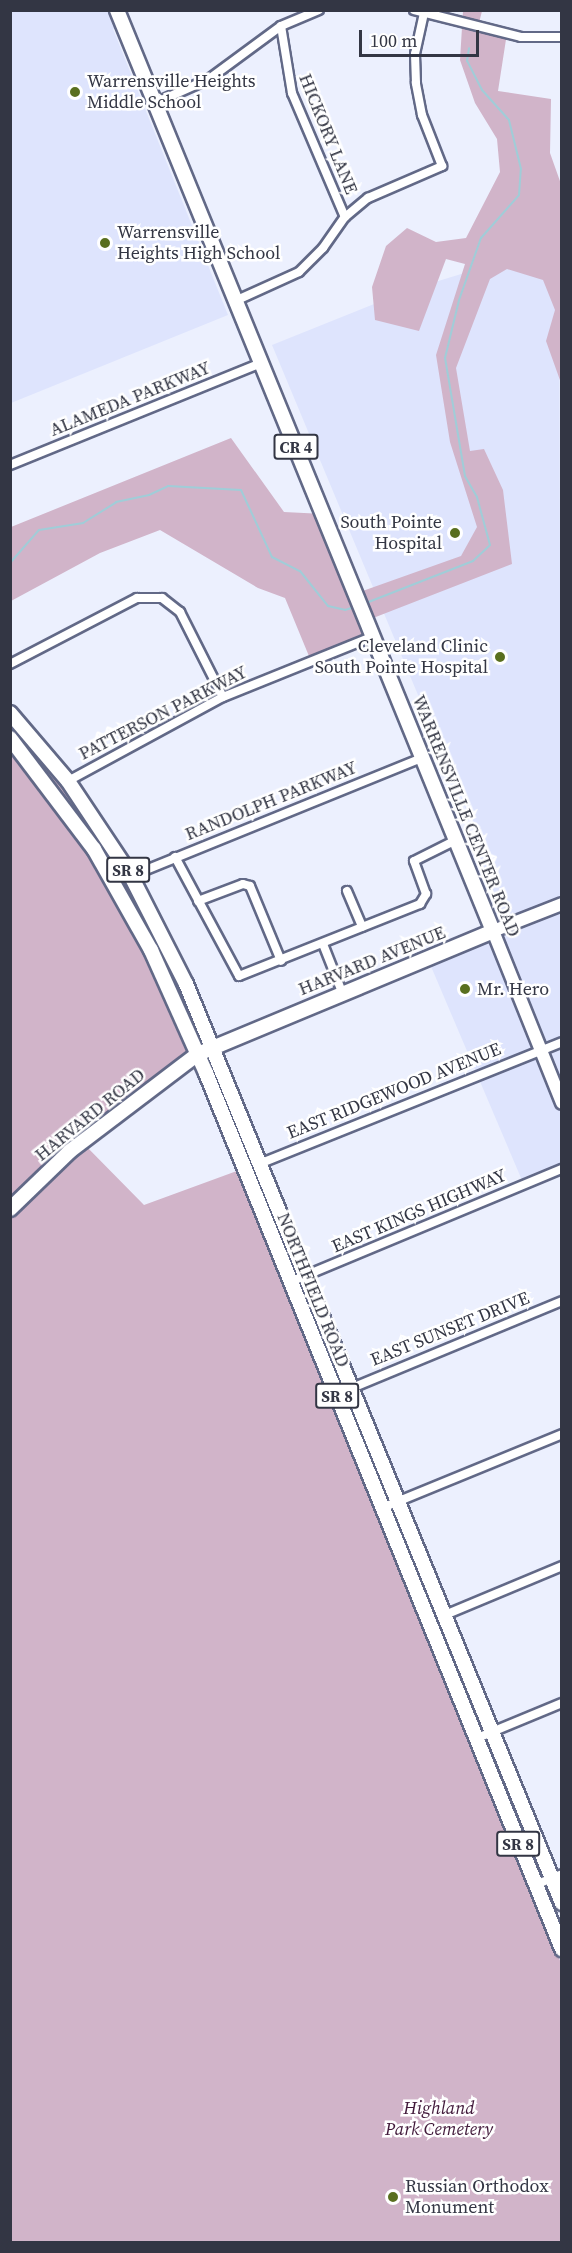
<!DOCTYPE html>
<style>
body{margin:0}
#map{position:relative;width:572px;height:2253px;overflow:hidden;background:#ecf0fe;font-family:"Source Serif 4",serif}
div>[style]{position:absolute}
.built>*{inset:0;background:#dee4fd}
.green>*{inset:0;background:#d1b4c9}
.stream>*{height:2px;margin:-1px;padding:0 1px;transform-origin:1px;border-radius:1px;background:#a0cdd8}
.roads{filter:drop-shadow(2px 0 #626987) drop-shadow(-2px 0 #626987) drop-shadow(0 2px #626987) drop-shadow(0 -2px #626987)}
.minor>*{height:8px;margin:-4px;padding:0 4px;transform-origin:4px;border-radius:4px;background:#fff}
.secondary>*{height:12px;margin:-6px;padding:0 6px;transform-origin:6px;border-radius:6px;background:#fff}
.primary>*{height:14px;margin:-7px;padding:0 7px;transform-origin:7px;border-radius:7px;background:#fff}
.dots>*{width:16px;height:16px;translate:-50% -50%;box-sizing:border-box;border:3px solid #fff;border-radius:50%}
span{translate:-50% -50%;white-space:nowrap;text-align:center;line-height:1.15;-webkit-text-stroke:5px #fff;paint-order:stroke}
.shield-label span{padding:2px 4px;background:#fff;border:2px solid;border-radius:4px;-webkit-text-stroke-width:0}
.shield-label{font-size:16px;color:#333644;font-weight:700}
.poi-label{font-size:18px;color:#333644}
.left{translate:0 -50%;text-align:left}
.right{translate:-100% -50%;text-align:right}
.street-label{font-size:18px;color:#333644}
.park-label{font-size:18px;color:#41193a;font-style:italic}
.frame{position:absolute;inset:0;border:12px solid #333644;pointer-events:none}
.scale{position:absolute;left:359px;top:30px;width:120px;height:27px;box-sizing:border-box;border:3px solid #333644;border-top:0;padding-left:8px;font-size:18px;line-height:21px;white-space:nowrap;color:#333644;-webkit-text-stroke:4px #fff;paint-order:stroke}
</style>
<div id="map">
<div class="built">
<div style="clip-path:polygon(11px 11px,127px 11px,119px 14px,123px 25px,113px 29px,228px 315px,11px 403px)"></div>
<div style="clip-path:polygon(559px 244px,562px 1169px,524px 1185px,427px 957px,493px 931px,463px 853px,481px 846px,272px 345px,409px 290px)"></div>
</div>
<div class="green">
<div style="clip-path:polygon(463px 11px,482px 11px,478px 27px,507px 33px,498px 91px,551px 99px,550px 153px,561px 184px,561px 383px,546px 341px,555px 310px,543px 280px,507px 269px,490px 279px,456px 368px,470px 451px,484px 449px,503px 490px,512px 564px,368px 620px,374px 636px,311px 661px,285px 598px,258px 588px,160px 530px,100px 553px,11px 601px,11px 527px,231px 438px,284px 512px,324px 514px,357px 593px,461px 556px,477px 527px,450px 442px,436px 355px,465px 264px,446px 259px,419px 331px,375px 320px,372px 287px,386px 246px,407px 228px,436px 242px,466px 238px,500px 172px,497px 139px,475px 103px,460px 60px)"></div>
<div style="clip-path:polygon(10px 729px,53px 772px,118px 865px,170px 962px,200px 1032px,161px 948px,95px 842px)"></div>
<div style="clip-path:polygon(10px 738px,94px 849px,198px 1054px,82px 1142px,144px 1205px,245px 1168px,300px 1294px,303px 1289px,306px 1291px,389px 1495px,384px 1497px,304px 1305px,293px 1309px,561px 1963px,561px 2242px,11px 2242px)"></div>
<div style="clip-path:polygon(394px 1514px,399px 1516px,483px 1725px,477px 1727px,392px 1519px)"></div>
<div style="clip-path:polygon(493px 1747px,543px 1872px,539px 1873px,487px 1751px)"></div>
</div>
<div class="stream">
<div style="left:10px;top:563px;width:44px;rotate:-48.7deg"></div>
<div style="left:39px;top:530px;width:45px;rotate:-9deg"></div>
<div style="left:83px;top:523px;width:39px;rotate:-32deg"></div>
<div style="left:116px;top:502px;width:34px;rotate:-12deg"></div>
<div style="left:149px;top:495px;width:21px;rotate:-25deg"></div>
<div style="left:168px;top:486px;width:73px;rotate:3.1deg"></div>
<div style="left:241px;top:490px;width:74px;rotate:65.2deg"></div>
<div style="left:272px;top:557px;width:31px;rotate:27deg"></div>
<div style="left:300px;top:571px;width:45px;rotate:51.3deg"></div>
<div style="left:328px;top:606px;width:17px;rotate:13deg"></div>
<div style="left:345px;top:610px;width:10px;rotate:-17deg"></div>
<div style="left:366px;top:603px;width:115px;rotate:-21.4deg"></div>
<div style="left:473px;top:561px;width:23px;rotate:-43deg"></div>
<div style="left:490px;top:545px;width:50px;rotate:-105.2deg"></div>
<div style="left:477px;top:497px;width:24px;rotate:-120deg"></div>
<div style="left:465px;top:476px;width:120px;rotate:-99.6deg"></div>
<div style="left:445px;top:358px;width:60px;rotate:-76.4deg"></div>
<div style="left:459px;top:300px;width:66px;rotate:-70.5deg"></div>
<div style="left:481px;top:238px;width:57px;rotate:-48.5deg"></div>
<div style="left:519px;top:195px;width:26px;rotate:-86deg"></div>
<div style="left:521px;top:169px;width:50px;rotate:-103.8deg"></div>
<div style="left:509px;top:120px;width:40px;rotate:-132deg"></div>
<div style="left:482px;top:90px;width:33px;rotate:-117deg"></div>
<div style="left:467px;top:61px;width:13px;rotate:-81deg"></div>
</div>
<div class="roads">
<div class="minor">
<div style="left:414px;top:10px;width:110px;rotate:14.2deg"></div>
<div style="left:521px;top:37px;width:41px"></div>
<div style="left:281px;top:26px;width:68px;rotate:80.7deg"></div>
<div style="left:292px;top:93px;width:135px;rotate:66.9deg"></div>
<div style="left:155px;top:103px;width:59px;rotate:-24deg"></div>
<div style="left:209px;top:79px;width:89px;rotate:-36.4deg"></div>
<div style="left:281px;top:26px;width:41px;rotate:-22.8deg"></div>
<div style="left:235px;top:301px;width:70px;rotate:-24.4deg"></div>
<div style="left:299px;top:272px;width:34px;rotate:-45deg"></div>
<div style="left:323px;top:248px;width:38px;rotate:-55deg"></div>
<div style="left:345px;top:217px;width:30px;rotate:-40deg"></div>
<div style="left:368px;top:198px;width:81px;rotate:-23.4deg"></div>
<div style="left:442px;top:166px;width:55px;rotate:-111.4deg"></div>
<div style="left:422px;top:115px;width:33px;rotate:-101deg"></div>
<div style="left:416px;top:83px;width:29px;rotate:-92deg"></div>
<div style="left:415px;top:54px;width:42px;rotate:-77.6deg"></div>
<div style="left:10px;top:465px;width:271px;rotate:-22.1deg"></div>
<div style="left:10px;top:664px;width:143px;rotate:-27.5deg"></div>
<div style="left:137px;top:598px;width:25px"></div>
<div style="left:162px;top:598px;width:23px;rotate:38deg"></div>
<div style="left:180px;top:612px;width:95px;rotate:63.2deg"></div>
<div style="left:68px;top:781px;width:176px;rotate:-28.5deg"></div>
<div style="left:223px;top:697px;width:163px;rotate:-22deg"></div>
<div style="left:175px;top:857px;width:135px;rotate:61.7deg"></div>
<div style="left:239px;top:976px;width:195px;rotate:-21.7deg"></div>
<div style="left:420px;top:904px;width:12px;rotate:-59deg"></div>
<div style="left:426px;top:894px;width:35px;rotate:-110deg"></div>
<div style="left:414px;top:861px;width:49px;rotate:-26.6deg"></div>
<div style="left:131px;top:876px;width:316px;rotate:-22.1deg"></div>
<div style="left:347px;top:891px;width:39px;rotate:67deg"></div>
<div style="left:198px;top:901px;width:48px;rotate:-20.7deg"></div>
<div style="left:243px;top:884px;width:7px;rotate:16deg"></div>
<div style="left:250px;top:886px;width:81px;rotate:67.5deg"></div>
<div style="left:323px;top:944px;width:52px;rotate:68.4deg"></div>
<div style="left:259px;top:1164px;width:327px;rotate:-21.9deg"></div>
<div style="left:290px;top:1282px;width:295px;rotate:-22.6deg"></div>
<div style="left:352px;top:1388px;width:227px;rotate:-22.5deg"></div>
<div style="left:382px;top:1508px;width:195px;rotate:-22.3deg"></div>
<div style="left:445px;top:1615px;width:127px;rotate:-22.7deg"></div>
<div style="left:475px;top:1739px;width:94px;rotate:-22.5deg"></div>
<div style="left:535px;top:1885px;width:29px;rotate:-22deg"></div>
</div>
<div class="secondary">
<div style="left:562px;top:904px;width:74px;rotate:158.6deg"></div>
<div style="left:493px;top:931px;width:185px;rotate:68.1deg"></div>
</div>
<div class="primary">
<div style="left:10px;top:713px;width:89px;rotate:49.5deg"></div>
<div style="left:68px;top:781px;width:114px;rotate:56.4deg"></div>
<div style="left:131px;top:876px;width:121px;rotate:63deg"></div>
<div style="left:186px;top:984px;width:993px;rotate:67.75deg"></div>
<div style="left:10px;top:738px;width:139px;rotate:52.9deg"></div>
<div style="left:94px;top:849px;width:116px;rotate:60.6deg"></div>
<div style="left:151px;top:950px;width:135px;rotate:65.9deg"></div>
<div style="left:206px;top:1073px;width:946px;rotate:67.88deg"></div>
<div style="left:10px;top:1209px;width:83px;rotate:-44deg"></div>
<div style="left:70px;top:1151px;width:161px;rotate:-37.2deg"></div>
<div style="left:198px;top:1054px;width:320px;rotate:-22.6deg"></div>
<div style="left:493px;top:931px;width:995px;rotate:-112.21deg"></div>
</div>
</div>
<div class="dots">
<div style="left:75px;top:92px;background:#596f1f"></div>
<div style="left:105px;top:243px;background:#596f1f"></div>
<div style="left:455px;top:533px;background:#596f1f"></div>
<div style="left:500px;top:657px;background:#596f1f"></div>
<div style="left:465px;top:989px;background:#596f1f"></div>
<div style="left:393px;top:2197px;background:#596f1f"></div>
</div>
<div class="shield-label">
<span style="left:296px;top:447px">CR 4</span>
<span style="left:128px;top:870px">SR 8</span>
<span style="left:337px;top:1396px">SR 8</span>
<span style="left:518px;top:1844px">SR 8</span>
</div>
<div class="poi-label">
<span class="left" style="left:87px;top:92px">Warrensville Heights<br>Middle School</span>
<span class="left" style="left:117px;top:243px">Warrensville<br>Heights High School</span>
<span class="right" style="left:442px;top:533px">South Pointe<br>Hospital</span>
<span class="right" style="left:488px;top:657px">Cleveland Clinic<br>South Pointe Hospital</span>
<span class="left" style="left:477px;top:989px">Mr. Hero</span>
<span class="left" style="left:405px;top:2197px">Russian Orthodox<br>Monument</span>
</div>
<div class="street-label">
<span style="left:328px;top:134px;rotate:68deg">HICKORY LANE</span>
<span style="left:130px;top:399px;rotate:-22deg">ALAMEDA PARKWAY</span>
<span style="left:163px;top:713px;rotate:-27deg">PATTERSON PARKWAY</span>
<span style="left:271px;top:801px;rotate:-22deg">RANDOLPH PARKWAY</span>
<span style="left:466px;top:816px;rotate:68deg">WARRENSVILLE CENTER ROAD</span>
<span style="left:372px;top:961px;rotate:-22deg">HARVARD AVENUE</span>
<span style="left:394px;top:1091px;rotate:-22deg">EAST RIDGEWOOD AVENUE</span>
<span style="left:90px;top:1115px;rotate:-39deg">HARVARD ROAD</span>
<span style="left:419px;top:1211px;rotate:-23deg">EAST KINGS HIGHWAY</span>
<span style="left:313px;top:1290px;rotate:68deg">NORTHFIELD ROAD</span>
<span style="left:450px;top:1329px;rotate:-22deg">EAST SUNSET DRIVE</span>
</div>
<div class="park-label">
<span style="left:439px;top:2119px">Highland<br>Park Cemetery</span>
</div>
<div class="frame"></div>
<div class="scale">100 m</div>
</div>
